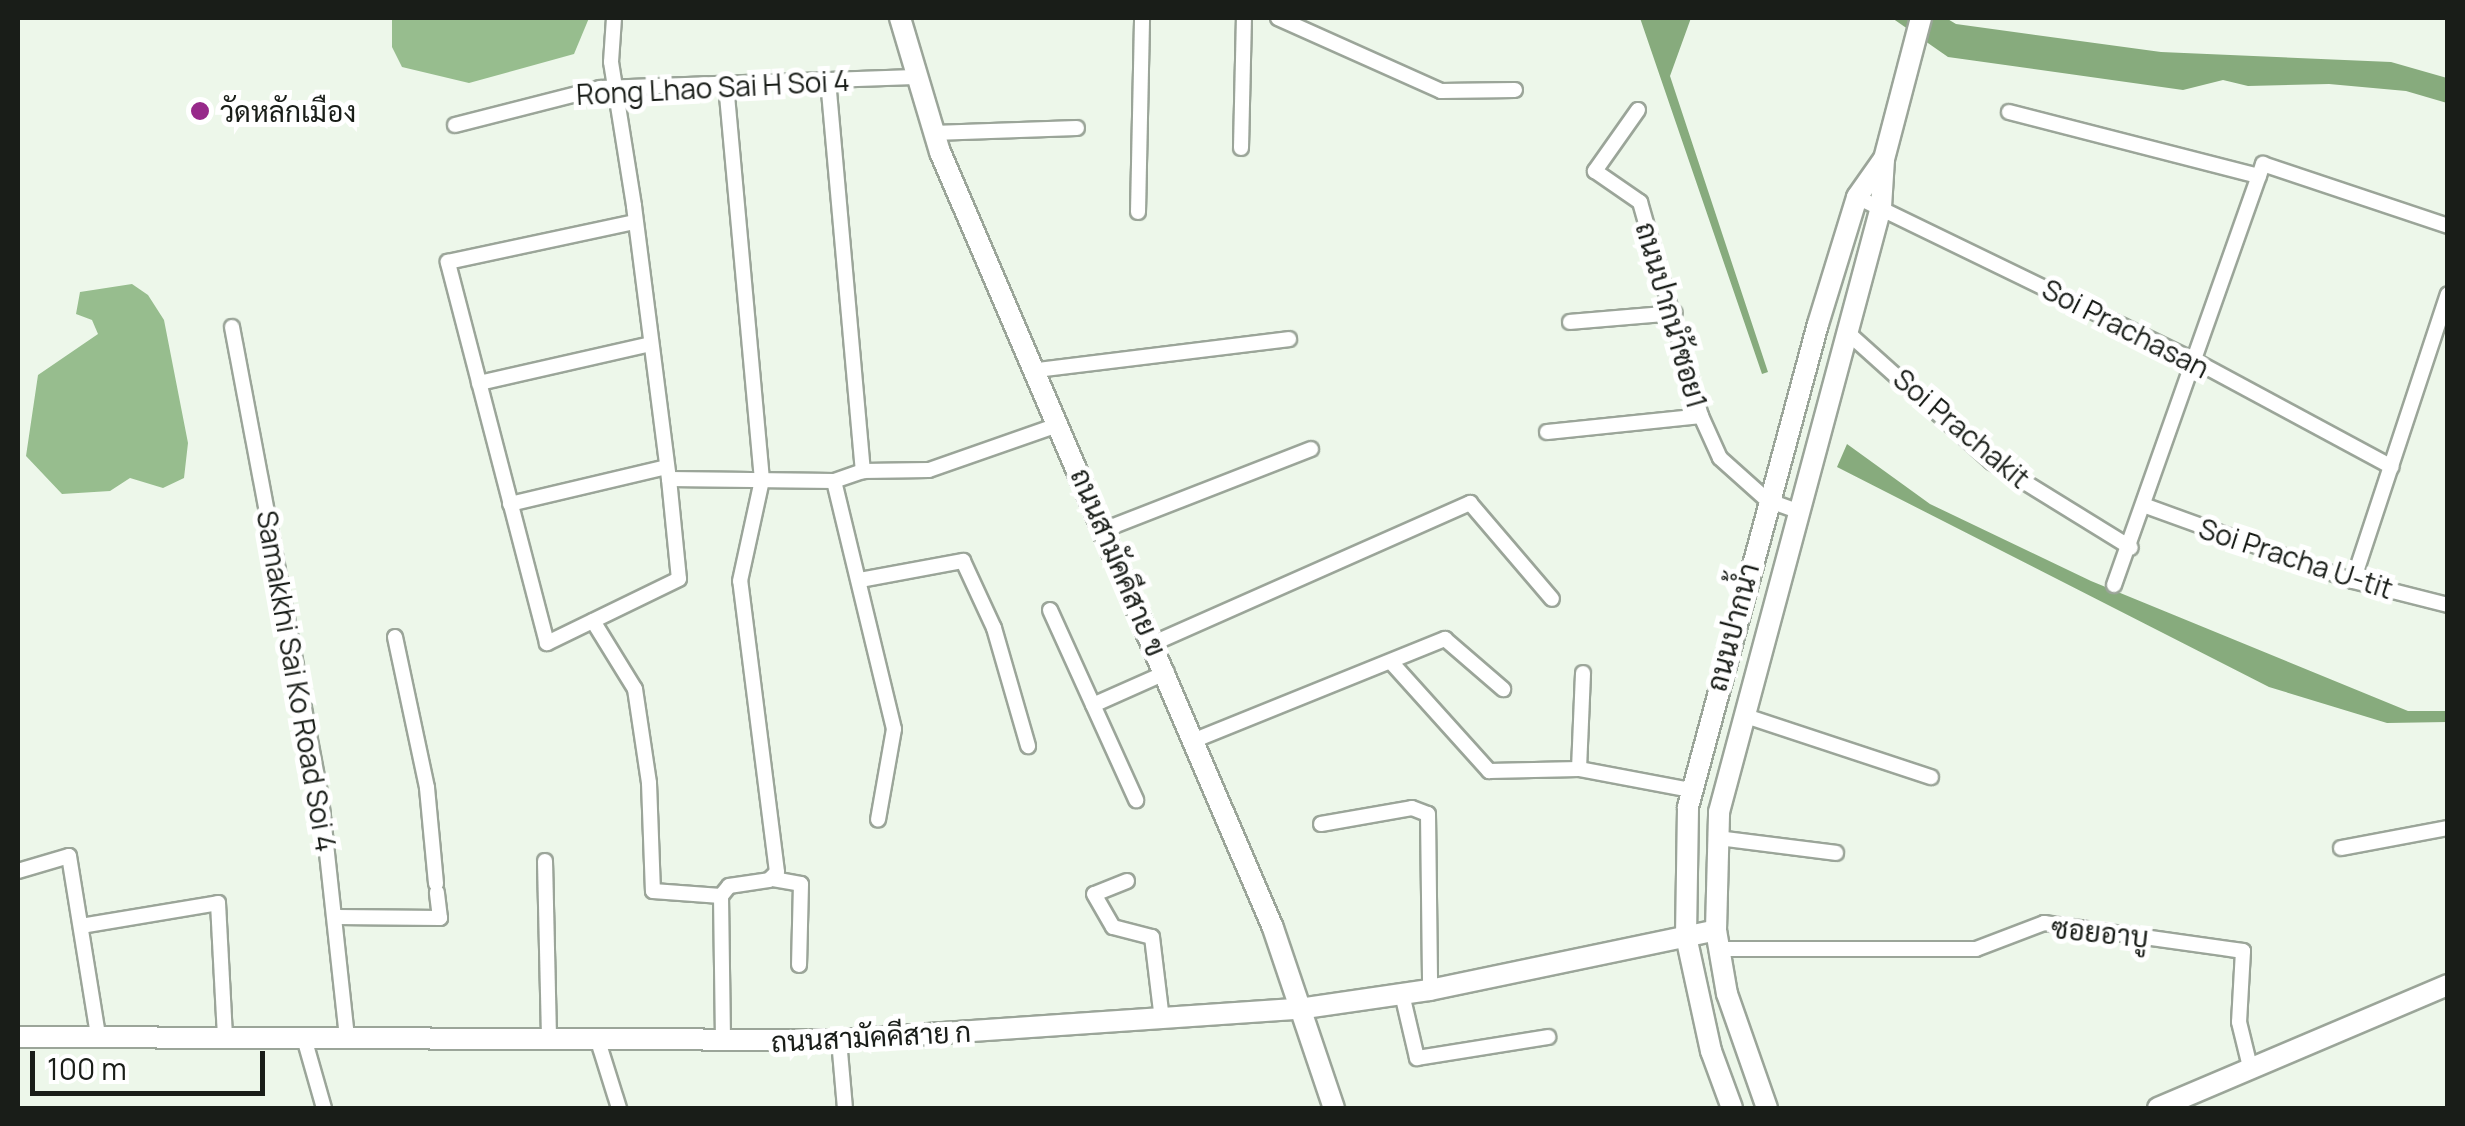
<!DOCTYPE html>
<meta charset="utf-8">
<style>
body{margin:0}
#map{position:relative;width:2465px;height:1126px;overflow:hidden;background:#edf7ea;font-family:Manrope,Sarabun,sans-serif}
div>[style]{position:absolute}
.forest>*{inset:0;background:#97bd8e}
.water>*{inset:0;background:#87ab7d}
.roads{filter:drop-shadow(2px 0 #9ba599) drop-shadow(-2px 0 #9ba599) drop-shadow(0 2px #9ba599) drop-shadow(0 -2px #9ba599)}
.street>*{height:14px;margin:-7px;padding:0 7px;transform-origin:7px;border-radius:7px;background:#fff}
.secondary>*{height:20px;margin:-10px;padding:0 10px;transform-origin:10px;border-radius:10px;background:#fff}
.dots>*{width:28px;height:28px;translate:-50% -50%;box-sizing:border-box;border:5px solid #fff;border-radius:50%}
span{translate:-50% -50%;white-space:nowrap;text-align:center;line-height:1.15;-webkit-text-stroke:10px #fff;paint-order:stroke}
.street-label{font-size:28px;color:#191d18}
.poi-label{font-size:28px;color:#191d18}
.left{translate:0 -50%;text-align:left}
.frame{position:absolute;inset:0;border:20px solid #191d18;pointer-events:none}
.scale{position:absolute;left:30px;top:1051px;width:235px;height:45px;box-sizing:border-box;border:5px solid #191d18;border-top:0;padding-left:12px;font-size:30px;line-height:35px;white-space:nowrap;color:#191d18;-webkit-text-stroke:8px #fff;paint-order:stroke}
</style>
<div id="map">
<div class="forest">
<div style="clip-path:polygon(392px 18px,589px 18px,574px 54px,469px 83px,402px 67px,392px 47px)"></div>
<div style="clip-path:polygon(132px 284px,148px 295px,164px 320px,188px 443px,184px 478px,163px 488px,130px 478px,110px 491px,62px 494px,26px 456px,38px 375px,98px 334px,92px 320px,76px 314px,80px 292px)"></div>
</div>
<div class="water">
<div style="clip-path:polygon(1640px 18px,1691px 18px,1670px 76px,1768px 372px,1762px 374px)"></div>
<div style="clip-path:polygon(1892px 18px,1946px 18px,1956px 24px,2161px 52px,2391px 62px,2447px 78px,2447px 103px,2406px 91px,2329px 84px,2248px 86px,2223px 80px,2183px 90px,1948px 57px)"></div>
<div style="clip-path:polygon(1847px 444px,1930px 504px,2091px 581px,2408px 711px,2447px 711px,2447px 722px,2387px 723px,2269px 687px,1837px 467px)"></div>
</div>
<div class="roads">
<div class="street">
<div style="left:614px;top:18px;width:44px;rotate:93.9deg"></div>
<div style="left:611px;top:62px;width:146px;rotate:80.9deg"></div>
<div style="left:634px;top:206px;width:275px;rotate:82.7deg"></div>
<div style="left:669px;top:479px;width:100px;rotate:84.3deg"></div>
<div style="left:679px;top:579px;width:147px;rotate:154.1deg"></div>
<div style="left:547px;top:643px;width:394px;rotate:-104.6deg"></div>
<div style="left:448px;top:262px;width:191px;rotate:-12.1deg"></div>
<div style="left:1278px;top:18px;width:179px;rotate:24.1deg"></div>
<div style="left:1441px;top:91px;width:74px;rotate:-0.8deg"></div>
<div style="left:828px;top:80px;width:393px;rotate:84.9deg"></div>
<div style="left:1638px;top:110px;width:75px;rotate:125.2deg"></div>
<div style="left:1595px;top:171px;width:55px;rotate:34.6deg"></div>
<div style="left:1640px;top:202px;width:223px;rotate:74.1deg"></div>
<div style="left:1701px;top:416px;width:46px;rotate:65.7deg"></div>
<div style="left:1720px;top:458px;width:63px;rotate:41.8deg"></div>
<div style="left:1767px;top:500px;width:33px;rotate:20deg"></div>
<div style="left:2009px;top:112px;width:258px;rotate:14.4deg"></div>
<div style="left:455px;top:125px;width:150px;rotate:-14.3deg"></div>
<div style="left:600px;top:88px;width:315px;rotate:-2deg"></div>
<div style="left:933px;top:133px;width:144px;rotate:-2deg"></div>
<div style="left:1241px;top:148px;width:130px;rotate:-88.7deg"></div>
<div style="left:1857px;top:197px;width:378px;rotate:25.9deg"></div>
<div style="left:2197px;top:362px;width:221px;rotate:28.3deg"></div>
<div style="left:1138px;top:212px;width:194px;rotate:-88.8deg"></div>
<div style="left:1570px;top:322px;width:105px;rotate:-4.9deg"></div>
<div style="left:232px;top:327px;width:479px;rotate:79.3deg"></div>
<div style="left:321px;top:798px;width:240px;rotate:83.8deg"></div>
<div style="left:1848px;top:333px;width:193px;rotate:41.9deg"></div>
<div style="left:1992px;top:462px;width:163px;rotate:31.7deg"></div>
<div style="left:1037px;top:370px;width:254px;rotate:-7deg"></div>
<div style="left:479px;top:383px;width:176px;rotate:-12.8deg"></div>
<div style="left:1547px;top:432px;width:155px;rotate:-5.9deg"></div>
<div style="left:863px;top:471px;width:66px;rotate:-0.9deg"></div>
<div style="left:929px;top:470px;width:139px;rotate:-19.3deg"></div>
<div style="left:669px;top:479px;width:165px;rotate:0.7deg"></div>
<div style="left:834px;top:481px;width:31px;rotate:-19deg"></div>
<div style="left:834px;top:481px;width:255px;rotate:76.4deg"></div>
<div style="left:894px;top:729px;width:92px;rotate:100deg"></div>
<div style="left:510px;top:504px;width:161px;rotate:-13.3deg"></div>
<div style="left:2146px;top:506px;width:220px;rotate:19.9deg"></div>
<div style="left:2353px;top:581px;width:98px;rotate:14.2deg"></div>
<div style="left:1106px;top:529px;width:220px;rotate:-21.3deg"></div>
<div style="left:860px;top:580px;width:105px;rotate:-10.5deg"></div>
<div style="left:963px;top:561px;width:74px;rotate:65.2deg"></div>
<div style="left:994px;top:628px;width:123px;rotate:73.9deg"></div>
<div style="left:2353px;top:581px;width:302px;rotate:-71.7deg"></div>
<div style="left:2114px;top:585px;width:447px;rotate:-70.5deg"></div>
<div style="left:2263px;top:164px;width:195px;rotate:18.5deg"></div>
<div style="left:1050px;top:610px;width:209px;rotate:65.6deg"></div>
<div style="left:593px;top:621px;width:80px;rotate:58.3deg"></div>
<div style="left:635px;top:689px;width:95px;rotate:81.5deg"></div>
<div style="left:649px;top:783px;width:108px;rotate:87.9deg"></div>
<div style="left:653px;top:891px;width:68px;rotate:4.2deg"></div>
<div style="left:395px;top:637px;width:154px;rotate:78deg"></div>
<div style="left:427px;top:788px;width:96px;rotate:84.6deg"></div>
<div style="left:1154px;top:643px;width:346px;rotate:-23.9deg"></div>
<div style="left:1470px;top:503px;width:126px;rotate:49.5deg"></div>
<div style="left:1391px;top:662px;width:147px;rotate:48deg"></div>
<div style="left:1489px;top:771px;width:90px;rotate:-1.3deg"></div>
<div style="left:1579px;top:769px;width:114px;rotate:10.6deg"></div>
<div style="left:1093px;top:705px;width:81px;rotate:-24deg"></div>
<div style="left:1743px;top:715px;width:198px;rotate:18.3deg"></div>
<div style="left:1195px;top:740px;width:270px;rotate:-22deg"></div>
<div style="left:1445px;top:639px;width:77px;rotate:40.8deg"></div>
<div style="left:1579px;top:769px;width:96px;rotate:-87.6deg"></div>
<div style="left:1321px;top:824px;width:92px;rotate:-10deg"></div>
<div style="left:1412px;top:808px;width:17px;rotate:21deg"></div>
<div style="left:1428px;top:814px;width:176px;rotate:89.3deg"></div>
<div style="left:1718px;top:838px;width:119px;rotate:7.2deg"></div>
<div style="left:2341px;top:848px;width:109px;rotate:-10.6deg"></div>
<div style="left:545px;top:861px;width:179px;rotate:88.7deg"></div>
<div style="left:18px;top:871px;width:53px;rotate:-16.4deg"></div>
<div style="left:69px;top:856px;width:182px;rotate:80.8deg"></div>
<div style="left:773px;top:879px;width:28px;rotate:10deg"></div>
<div style="left:801px;top:884px;width:81px;rotate:91.4deg"></div>
<div style="left:1127px;top:881px;width:35px;rotate:158deg"></div>
<div style="left:1094px;top:894px;width:38px;rotate:60deg"></div>
<div style="left:1113px;top:927px;width:40px;rotate:14.4deg"></div>
<div style="left:1152px;top:937px;width:84px;rotate:83.1deg"></div>
<div style="left:721px;top:896px;width:13px;rotate:-51deg"></div>
<div style="left:729px;top:886px;width:40px;rotate:-8.5deg"></div>
<div style="left:769px;top:880px;width:11px;rotate:-45deg"></div>
<div style="left:777px;top:872px;width:293px;rotate:-97.2deg"></div>
<div style="left:740px;top:581px;width:103px;rotate:-77.7deg"></div>
<div style="left:762px;top:480px;width:396px;rotate:-95.2deg"></div>
<div style="left:721px;top:896px;width:146px;rotate:89.2deg"></div>
<div style="left:337px;top:917px;width:103px;rotate:0.6deg"></div>
<div style="left:440px;top:918px;width:26px;rotate:-97deg"></div>
<div style="left:81px;top:926px;width:139px;rotate:-9.5deg"></div>
<div style="left:218px;top:903px;width:134px;rotate:87deg"></div>
<div style="left:1719px;top:949px;width:257px"></div>
<div style="left:1976px;top:949px;width:73px;rotate:-20.9deg"></div>
<div style="left:2044px;top:923px;width:201px;rotate:8deg"></div>
<div style="left:2243px;top:951px;width:71px;rotate:93.2deg"></div>
<div style="left:2239px;top:1022px;width:50px;rotate:76.2deg"></div>
<div style="left:1402px;top:994px;width:66px;rotate:76.8deg"></div>
<div style="left:1417px;top:1058px;width:133px;rotate:-9.1deg"></div>
<div style="left:304px;top:1038px;width:73px;rotate:74.1deg"></div>
<div style="left:839px;top:1040px;width:68px;rotate:85deg"></div>
<div style="left:598px;top:1041px;width:70px;rotate:72.6deg"></div>
</div>
<div class="secondary">
<div style="left:900px;top:18px;width:140px;rotate:73.4deg"></div>
<div style="left:940px;top:152px;width:844px;rotate:66.77deg"></div>
<div style="left:1273px;top:928px;width:190px;rotate:71.3deg"></div>
<div style="left:18px;top:1037px;width:821px;rotate:0.21deg"></div>
<div style="left:839px;top:1040px;width:461px;rotate:-3.9deg"></div>
<div style="left:1299px;top:1009px;width:132px;rotate:-8.3deg"></div>
<div style="left:1430px;top:990px;width:292px;rotate:-11.8deg"></div>
<div style="left:1732px;top:1108px;width:61px;rotate:-110.2deg"></div>
<div style="left:1711px;top:1051px;width:118px;rotate:-102.3deg"></div>
<div style="left:1686px;top:936px;width:129px;rotate:-89.1deg"></div>
<div style="left:1688px;top:807px;width:500px;rotate:-74.94deg"></div>
<div style="left:1818px;top:324px;width:133px;rotate:-72.9deg"></div>
<div style="left:1857px;top:197px;width:45px;rotate:-54.9deg"></div>
<div style="left:1767px;top:1108px;width:121px;rotate:-109.3deg"></div>
<div style="left:1727px;top:994px;width:65px;rotate:-99.8deg"></div>
<div style="left:1716px;top:930px;width:118px;rotate:-88.5deg"></div>
<div style="left:1719px;top:812px;width:626px;rotate:-75.01deg"></div>
<div style="left:1881px;top:207px;width:48px;rotate:-86.4deg"></div>
<div style="left:1884px;top:159px;width:146px;rotate:-75.3deg"></div>
<div style="left:2158px;top:1108px;width:315px;rotate:-23deg"></div>
</div>
</div>
<div class="dots">
<div style="left:200px;top:111px;background:#97298a"></div>
</div>
<div class="street-label">
<span style="left:713px;top:87px;rotate:-3deg">Rong Lhao Sai H Soi 4</span>
<span style="left:1672px;top:315px;rotate:74deg">ถนนปากนำ้ซอย1</span>
<span style="left:2126px;top:328px;rotate:27deg">Soi Prachasan</span>
<span style="left:1962px;top:428px;rotate:40deg">Soi Prachakit</span>
<span style="left:2296px;top:558px;rotate:18deg">Soi Pracha U-tit</span>
<span style="left:1119px;top:562px;rotate:67deg">ถนนสามัคคีสาย ข</span>
<span style="left:1732px;top:627px;rotate:-75deg">ถนนปากน้ำ</span>
<span style="left:297px;top:681px;rotate:80deg">Samakkhi Sai Ko Road Soi 4</span>
<span style="left:2100px;top:932px;rotate:6deg">ซอยอาบู</span>
<span style="left:871px;top:1036px;rotate:-3deg">ถนนสามัคคีสาย ก</span>
</div>
<div class="poi-label">
<span class="left" style="left:220px;top:111px">วัดหลักเมือง</span>
</div>
<div class="frame"></div>
<div class="scale">100 m</div>
</div>
